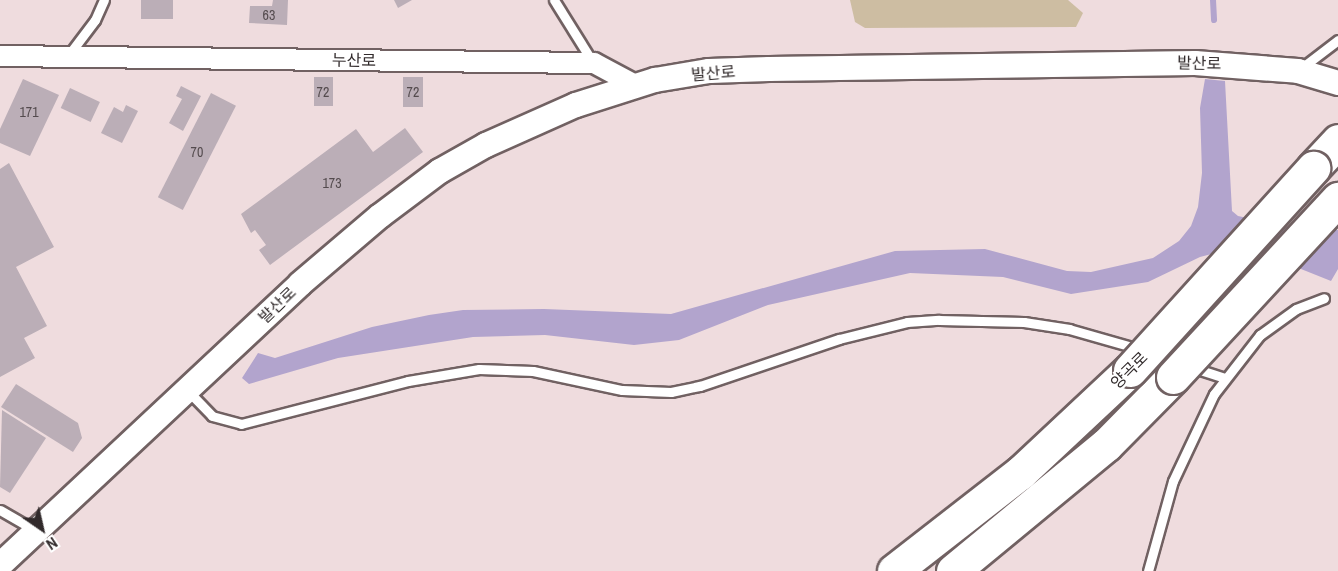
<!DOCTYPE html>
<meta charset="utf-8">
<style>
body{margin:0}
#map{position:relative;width:1338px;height:571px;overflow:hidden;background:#efdcde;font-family:"Archivo Narrow","Noto Sans KR",sans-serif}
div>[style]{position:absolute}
.green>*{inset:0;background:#cdbda2}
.water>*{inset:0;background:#b2a4cd}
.stream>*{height:6px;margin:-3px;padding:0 3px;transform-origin:3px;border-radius:3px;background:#b2a4cd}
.building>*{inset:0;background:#bbaeb7;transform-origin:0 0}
.roads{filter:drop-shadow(2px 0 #716162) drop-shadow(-2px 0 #716162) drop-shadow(0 2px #716162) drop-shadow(0 -2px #716162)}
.service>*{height:9px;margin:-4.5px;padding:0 4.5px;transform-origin:4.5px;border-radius:4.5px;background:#fff}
.minor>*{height:20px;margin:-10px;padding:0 10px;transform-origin:10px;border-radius:10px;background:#fff}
.tertiary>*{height:24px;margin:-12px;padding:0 12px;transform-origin:12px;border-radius:12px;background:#fff}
.trunk>*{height:33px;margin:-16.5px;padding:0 16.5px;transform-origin:16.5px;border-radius:16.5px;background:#fff}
.bridges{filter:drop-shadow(2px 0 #716162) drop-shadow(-2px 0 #716162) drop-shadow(0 2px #716162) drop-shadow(0 -2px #716162)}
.trunk-bridge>*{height:33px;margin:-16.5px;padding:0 16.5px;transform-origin:16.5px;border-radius:16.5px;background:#fff}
span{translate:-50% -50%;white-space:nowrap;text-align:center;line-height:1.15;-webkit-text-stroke:4.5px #fff;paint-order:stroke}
.number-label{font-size:14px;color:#544b4e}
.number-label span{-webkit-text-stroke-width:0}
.street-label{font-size:16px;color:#312a2b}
.north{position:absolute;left:12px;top:499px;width:60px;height:60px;-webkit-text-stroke:4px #fff;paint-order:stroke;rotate:146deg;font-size:16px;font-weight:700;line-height:24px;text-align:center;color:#312a2b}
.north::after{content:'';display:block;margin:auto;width:21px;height:27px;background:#312a2b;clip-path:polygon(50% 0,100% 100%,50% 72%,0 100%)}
</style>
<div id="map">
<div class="green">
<div style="clip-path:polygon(850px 0,1068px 0,1083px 13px,1076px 27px,865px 28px,855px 22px)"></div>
</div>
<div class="water">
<div style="clip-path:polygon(1205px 79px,1225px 81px,1232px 211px,1238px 216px,1289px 227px,1338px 230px,1338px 269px,1331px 281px,1291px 265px,1219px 252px,1200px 257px,1148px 282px,1071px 294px,1003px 277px,910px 273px,768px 305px,679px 340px,634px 345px,545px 335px,473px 337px,338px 358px,249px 384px,242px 378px,258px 353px,275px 358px,372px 327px,429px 315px,463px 310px,544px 309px,671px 314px,895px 251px,985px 249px,1067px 271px,1091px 272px,1153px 258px,1179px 241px,1191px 226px,1198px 207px,1202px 173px,1200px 108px)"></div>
</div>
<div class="stream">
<div style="left:1213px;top:0;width:20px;rotate:87deg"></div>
</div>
<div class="building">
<div style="left:141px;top:0;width:32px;height:19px"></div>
<div style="clip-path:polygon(273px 0,288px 0,287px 25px,249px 23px,250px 6px,272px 6px)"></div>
<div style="clip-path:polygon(394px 0,412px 0,398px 8px)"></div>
<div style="left:314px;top:77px;width:19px;height:29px"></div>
<div style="left:403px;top:77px;width:20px;height:30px"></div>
<div style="clip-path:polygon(23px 79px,59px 95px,30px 156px,0 143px,0 129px)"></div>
<div style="clip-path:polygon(181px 86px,201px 96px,183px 131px,169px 123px,182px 99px,176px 96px)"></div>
<div style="left:70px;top:88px;width:33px;height:22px;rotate:25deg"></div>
<div style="left:211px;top:93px;width:28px;height:117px;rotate:27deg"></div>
<div style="clip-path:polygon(126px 105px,138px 111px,122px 143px,101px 133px,114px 107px,123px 112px)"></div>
<div style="clip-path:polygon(405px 128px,423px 152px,270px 265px,259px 250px,266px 245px,255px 230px,251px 233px,241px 214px,356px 129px,373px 152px)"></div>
<div style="clip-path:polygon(9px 163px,54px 247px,16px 267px,47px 326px,24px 338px,35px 358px,0 377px,0 169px)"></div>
<div style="clip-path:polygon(16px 384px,78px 423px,82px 438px,73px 452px,1px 407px)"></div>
<div style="clip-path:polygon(2px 410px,46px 438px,10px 493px,0 487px)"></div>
</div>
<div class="roads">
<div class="service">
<div style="left:554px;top:0;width:72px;rotate:58.1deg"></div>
<div style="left:67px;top:57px;width:46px;rotate:-52.9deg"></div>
<div style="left:95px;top:20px;width:22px;rotate:-66deg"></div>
<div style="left:1300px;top:69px;width:48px;rotate:-37.3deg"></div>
<div style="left:1191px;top:367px;width:36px;rotate:18deg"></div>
<div style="left:189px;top:392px;width:33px;rotate:46deg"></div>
<div style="left:212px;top:416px;width:30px;rotate:15deg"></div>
<div style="left:241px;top:424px;width:172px;rotate:-14.4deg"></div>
<div style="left:408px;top:381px;width:72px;rotate:-9.6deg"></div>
<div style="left:479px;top:369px;width:54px;rotate:2.1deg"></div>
<div style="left:533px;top:371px;width:91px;rotate:12.1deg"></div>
<div style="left:622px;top:390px;width:49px;rotate:2.3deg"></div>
<div style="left:671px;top:392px;width:30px;rotate:-12deg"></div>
<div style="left:700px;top:386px;width:147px;rotate:-18.7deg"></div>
<div style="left:839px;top:339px;width:70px;rotate:-14deg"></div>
<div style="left:907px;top:322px;width:32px;rotate:-4deg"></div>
<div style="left:939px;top:320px;width:85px;rotate:1.3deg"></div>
<div style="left:1024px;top:322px;width:46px;rotate:8.8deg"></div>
<div style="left:1069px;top:329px;width:73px;rotate:15.9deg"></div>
<div style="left:0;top:510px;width:39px;rotate:30deg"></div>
<div style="left:1148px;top:571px;width:93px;rotate:-74.5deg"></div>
<div style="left:1173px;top:481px;width:96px;rotate:-64.8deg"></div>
<div style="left:1214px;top:394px;width:75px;rotate:-52.1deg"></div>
<div style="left:1260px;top:335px;width:44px;rotate:-35.8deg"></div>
<div style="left:1296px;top:309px;width:30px;rotate:-21deg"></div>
</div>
<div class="minor">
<div style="left:0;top:56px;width:594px;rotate:0.68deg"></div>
<div style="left:594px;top:63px;width:47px;rotate:28.2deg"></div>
</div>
<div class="tertiary">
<div style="left:0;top:565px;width:411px;rotate:-43.1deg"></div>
<div style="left:300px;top:284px;width:105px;rotate:-40.4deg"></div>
<div style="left:380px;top:216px;width:75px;rotate:-36.9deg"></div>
<div style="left:440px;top:171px;width:53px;rotate:-29.5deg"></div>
<div style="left:486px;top:145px;width:98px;rotate:-24deg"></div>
<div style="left:576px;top:105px;width:83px;rotate:-17.6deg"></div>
<div style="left:655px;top:80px;width:55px;rotate:-9.5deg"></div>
<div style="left:709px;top:71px;width:60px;rotate:-1.9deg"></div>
<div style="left:769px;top:69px;width:426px;rotate:-0.8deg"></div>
<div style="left:1195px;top:63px;width:103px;rotate:4.4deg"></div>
<div style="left:1298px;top:71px;width:42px;rotate:16.7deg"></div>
</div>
<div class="trunk">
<div style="left:1313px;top:168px;width:37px;rotate:-47deg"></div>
<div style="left:894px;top:571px;width:160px;rotate:-37.9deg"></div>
<div style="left:1020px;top:473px;width:151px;rotate:-43.1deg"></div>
<div style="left:953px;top:571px;width:198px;rotate:-39.5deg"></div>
<div style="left:1106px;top:445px;width:95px;rotate:-45.4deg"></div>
</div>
</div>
<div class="bridges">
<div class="trunk-bridge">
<div style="left:1130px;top:370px;width:273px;rotate:-47.8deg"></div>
<div style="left:1173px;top:377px;width:243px;rotate:-47.2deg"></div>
</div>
</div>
<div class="number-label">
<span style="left:269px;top:15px">63</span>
<span style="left:323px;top:92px">72</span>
<span style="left:413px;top:92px">72</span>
<span style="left:29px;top:112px">171</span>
<span style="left:197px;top:152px">70</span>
<span style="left:332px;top:183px">173</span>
</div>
<div class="street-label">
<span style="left:354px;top:60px;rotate:1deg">누산로</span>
<span style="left:1199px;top:63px;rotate:1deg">발산로</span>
<span style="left:713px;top:73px;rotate:-5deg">발산로</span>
<span style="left:277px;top:305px;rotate:-44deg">발산로</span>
<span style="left:1129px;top:370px;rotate:-45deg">양곡로</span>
</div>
<div class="north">N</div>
</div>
